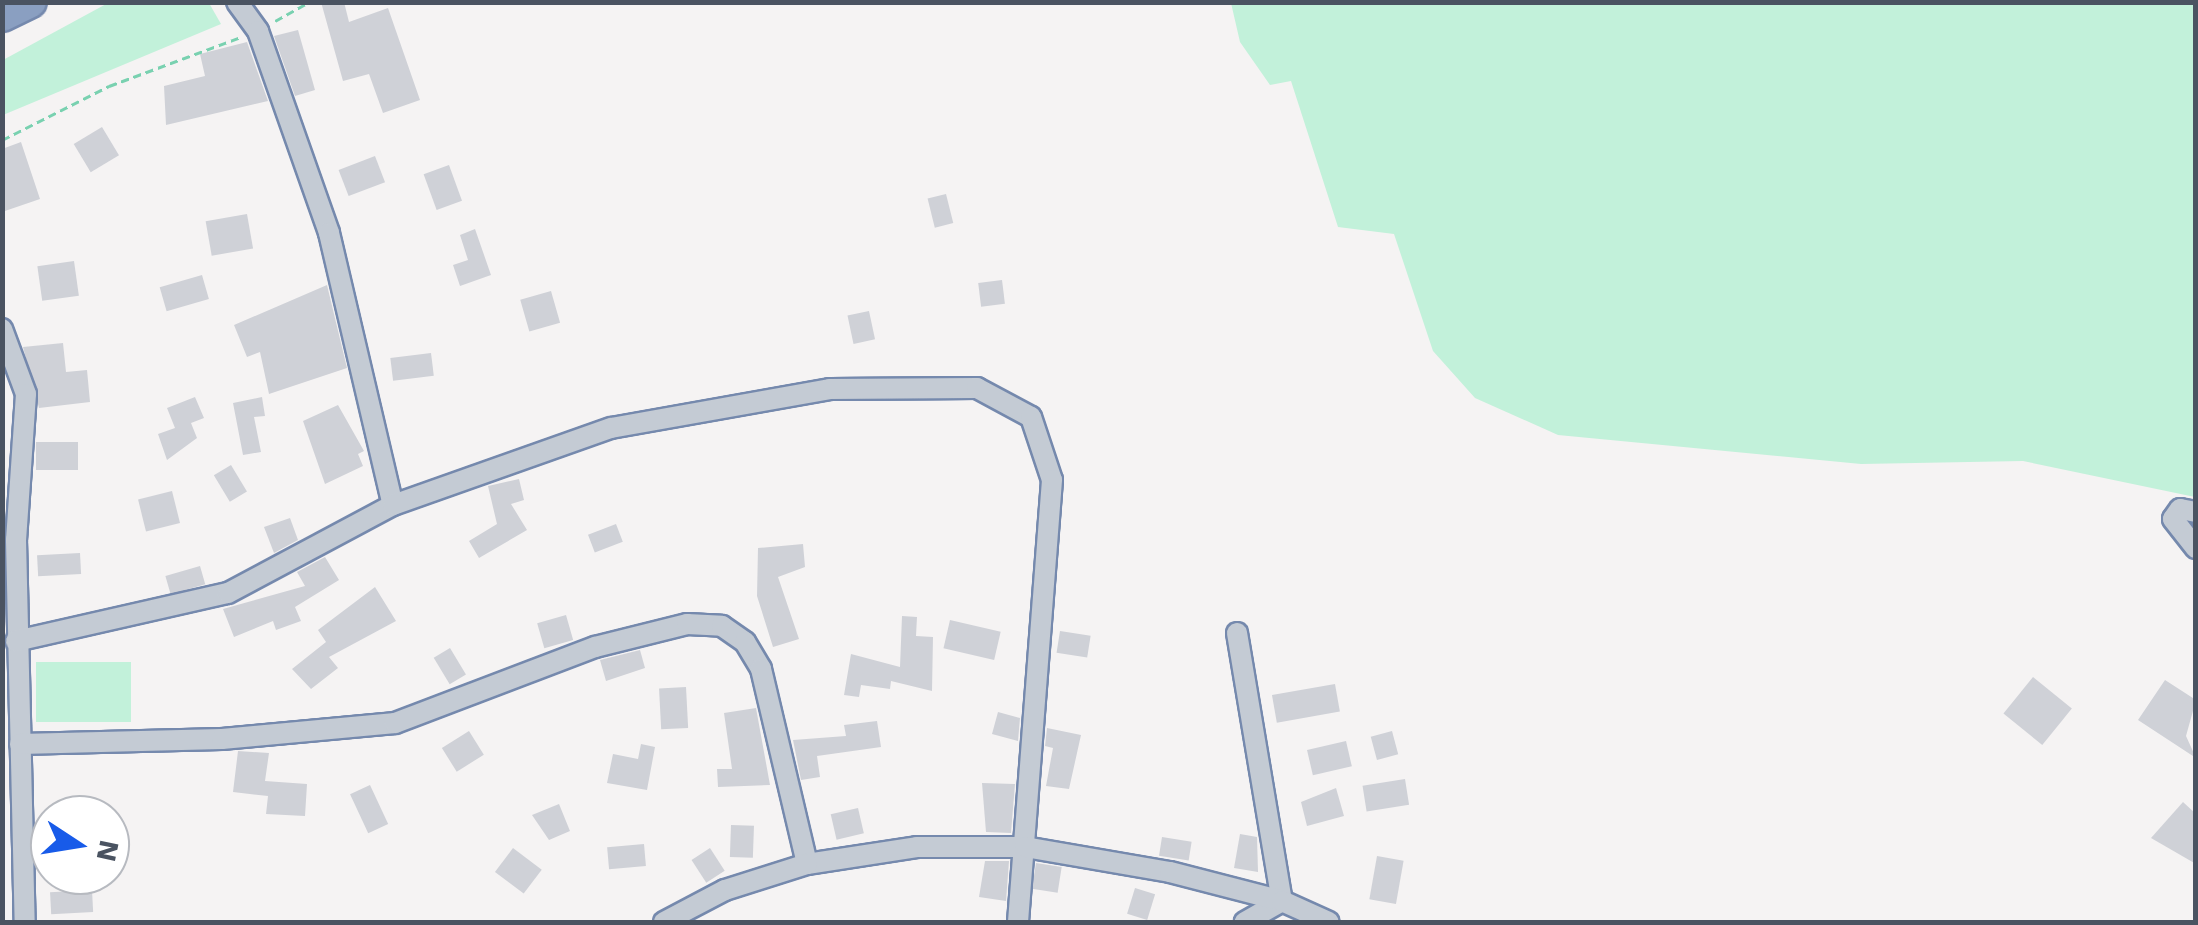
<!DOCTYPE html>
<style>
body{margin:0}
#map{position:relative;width:2198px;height:925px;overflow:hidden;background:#f5f3f3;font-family:"Work Sans",sans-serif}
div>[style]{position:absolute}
.green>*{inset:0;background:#c2f1da;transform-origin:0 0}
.building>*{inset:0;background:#cfd1d7;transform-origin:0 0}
.path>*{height:2.5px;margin-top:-1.25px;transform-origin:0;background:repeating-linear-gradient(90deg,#79d1b0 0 8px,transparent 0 13px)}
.roads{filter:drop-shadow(2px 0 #7589ad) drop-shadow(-2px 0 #7589ad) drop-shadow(0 2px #7589ad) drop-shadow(0 -2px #7589ad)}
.minor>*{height:20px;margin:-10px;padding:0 10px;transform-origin:10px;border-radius:10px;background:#c4cbd4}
.highway>*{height:30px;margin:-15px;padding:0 15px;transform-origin:15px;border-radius:15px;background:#8a9fc1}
span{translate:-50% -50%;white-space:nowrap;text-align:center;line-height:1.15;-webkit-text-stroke:10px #fff;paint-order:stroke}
.frame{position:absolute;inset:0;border:5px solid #4a5361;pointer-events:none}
.north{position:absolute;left:30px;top:795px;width:100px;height:100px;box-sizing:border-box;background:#fff;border:2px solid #b7bac0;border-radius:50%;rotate:102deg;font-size:28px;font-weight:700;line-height:40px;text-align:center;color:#4a5361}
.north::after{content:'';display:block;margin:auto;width:35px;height:45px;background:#185be9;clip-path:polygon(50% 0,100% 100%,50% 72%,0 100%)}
</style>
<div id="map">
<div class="green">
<div style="clip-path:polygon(108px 3px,209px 3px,221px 24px,3px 115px,3px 60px)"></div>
<div style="clip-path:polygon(1231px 3px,2195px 3px,2195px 497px,2023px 461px,1861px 464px,1558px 435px,1475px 398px,1433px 351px,1394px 234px,1338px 227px,1291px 81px,1270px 85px,1240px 42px)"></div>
<div style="left:36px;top:662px;width:95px;height:60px"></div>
</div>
<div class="building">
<div style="clip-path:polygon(321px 2px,344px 2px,349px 22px,388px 8px,420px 100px,383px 113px,369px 74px,343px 81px)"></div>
<div style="clip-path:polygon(298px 30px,315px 90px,295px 96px,274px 36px)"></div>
<div style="clip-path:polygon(247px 42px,268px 101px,166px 125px,164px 86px,205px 76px,200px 54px)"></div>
<div style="left:102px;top:127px;width:33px;height:33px;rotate:59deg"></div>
<div style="clip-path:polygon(21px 142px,40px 199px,2px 212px,2px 149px)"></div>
<div style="left:375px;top:156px;width:28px;height:39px;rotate:69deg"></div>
<div style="left:449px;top:165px;width:38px;height:27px;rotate:70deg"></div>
<div style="left:946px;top:194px;width:30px;height:19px;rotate:76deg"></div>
<div style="left:247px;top:214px;width:35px;height:42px;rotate:80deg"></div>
<div style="clip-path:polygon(475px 229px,491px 275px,460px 286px,453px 265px,468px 260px,460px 235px)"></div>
<div style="left:74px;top:261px;width:35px;height:37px;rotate:82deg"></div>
<div style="left:202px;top:275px;width:25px;height:44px;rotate:74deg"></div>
<div style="left:1002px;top:280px;width:24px;height:24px;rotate:83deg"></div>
<div style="clip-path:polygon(327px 285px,347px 368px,269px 394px,260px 352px,247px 357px,234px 325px)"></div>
<div style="left:551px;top:291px;width:33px;height:32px;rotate:74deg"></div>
<div style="left:869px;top:311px;width:29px;height:22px;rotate:78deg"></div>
<div style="clip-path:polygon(63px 343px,66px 372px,87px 370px,90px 402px,39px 408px,23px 347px)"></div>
<div style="left:431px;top:353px;width:23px;height:41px;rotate:83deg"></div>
<div style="clip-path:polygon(195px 397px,204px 418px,191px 423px,197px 438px,167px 460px,158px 434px,175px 428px,167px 408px)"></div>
<div style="clip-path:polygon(262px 397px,265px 416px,254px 417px,261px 452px,243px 455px,233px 403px)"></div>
<div style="clip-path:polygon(338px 405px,364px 451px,358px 454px,363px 466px,325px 484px,303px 421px)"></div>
<div style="left:78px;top:442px;width:28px;height:42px;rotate:90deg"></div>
<div style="left:231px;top:465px;width:31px;height:20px;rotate:59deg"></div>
<div style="clip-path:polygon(519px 479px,524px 500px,511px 504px,527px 530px,479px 558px,469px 541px,497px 524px,488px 486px)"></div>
<div style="left:172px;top:491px;width:33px;height:35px;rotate:76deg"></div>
<div style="clip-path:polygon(290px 518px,298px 540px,274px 553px,264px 527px)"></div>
<div style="left:616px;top:524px;width:19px;height:30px;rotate:69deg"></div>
<div style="clip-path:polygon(803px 544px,805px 567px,778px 577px,799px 639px,773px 647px,757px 596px,758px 548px)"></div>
<div style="left:80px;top:553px;width:21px;height:43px;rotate:87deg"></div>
<div style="clip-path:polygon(325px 557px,339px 580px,295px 607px,301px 621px,276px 630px,273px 621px,234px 637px,223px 609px,305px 586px,297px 572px)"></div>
<div style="left:200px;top:566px;width:19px;height:36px;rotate:74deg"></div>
<div style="clip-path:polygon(375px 587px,396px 621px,329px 657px,338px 668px,311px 689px,292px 669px,326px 642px,318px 630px)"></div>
<div style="left:566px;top:615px;width:26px;height:30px;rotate:74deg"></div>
<div style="clip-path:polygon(902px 616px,917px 617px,916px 636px,933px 637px,932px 691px,891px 681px,890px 689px,861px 685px,859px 697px,844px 695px,851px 654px,900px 667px)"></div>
<div style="left:950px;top:620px;width:52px;height:29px;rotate:13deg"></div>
<div style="left:1060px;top:631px;width:31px;height:22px;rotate:9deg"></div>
<div style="left:450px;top:648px;width:31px;height:19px;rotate:59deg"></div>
<div style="clip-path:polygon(640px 650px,645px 668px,606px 681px,600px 660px)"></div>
<div style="left:2033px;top:677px;width:50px;height:47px;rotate:39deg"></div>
<div style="clip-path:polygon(2165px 680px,2196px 700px,2186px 736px,2196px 758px,2138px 720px)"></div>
<div style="left:1335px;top:684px;width:28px;height:64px;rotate:80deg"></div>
<div style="left:686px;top:687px;width:41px;height:27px;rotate:87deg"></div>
<div style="clip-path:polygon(756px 708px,770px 785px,718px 787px,717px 769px,732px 769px,724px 713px)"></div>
<div style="clip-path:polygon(998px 712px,1020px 718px,1018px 741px,992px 734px)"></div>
<div style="clip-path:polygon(877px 721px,881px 747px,817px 756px,820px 777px,801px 780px,793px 740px,846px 736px,844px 725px)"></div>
<div style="clip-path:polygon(1047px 728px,1081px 735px,1069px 789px,1046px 786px,1053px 748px,1045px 746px)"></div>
<div style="left:469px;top:731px;width:28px;height:32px;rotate:58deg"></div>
<div style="left:1392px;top:731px;width:24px;height:22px;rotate:75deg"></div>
<div style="left:1346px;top:741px;width:26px;height:40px;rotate:77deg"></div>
<div style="clip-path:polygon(641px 744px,655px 747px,647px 790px,607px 783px,613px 754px,638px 759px)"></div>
<div style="clip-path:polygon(238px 751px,269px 753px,265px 781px,307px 784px,305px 816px,266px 814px,268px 796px,233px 792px)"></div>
<div style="left:1405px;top:779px;width:26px;height:43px;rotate:81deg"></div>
<div style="clip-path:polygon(982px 783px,1015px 784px,1011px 833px,986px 832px)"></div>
<div style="left:370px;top:785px;width:43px;height:22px;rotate:65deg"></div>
<div style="clip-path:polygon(1336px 788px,1344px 816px,1307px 826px,1301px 802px)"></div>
<div style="clip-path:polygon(2183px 802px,2196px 814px,2196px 864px,2151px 838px)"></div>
<div style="clip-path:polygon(559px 804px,570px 831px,549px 840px,532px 815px)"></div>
<div style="left:858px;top:808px;width:26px;height:28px;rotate:77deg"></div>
<div style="left:731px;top:825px;width:23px;height:32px;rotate:2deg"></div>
<div style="clip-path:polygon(1240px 834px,1257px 837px,1258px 872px,1234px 868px)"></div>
<div style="left:1162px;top:837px;width:30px;height:19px;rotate:9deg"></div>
<div style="left:644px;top:844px;width:22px;height:37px;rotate:85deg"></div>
<div style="left:513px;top:848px;width:36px;height:30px;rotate:37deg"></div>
<div style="left:710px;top:848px;width:27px;height:22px;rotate:57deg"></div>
<div style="left:1377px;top:856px;width:27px;height:44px;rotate:10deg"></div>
<div style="clip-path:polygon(985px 861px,1009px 861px,1006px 901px,979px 897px)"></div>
<div style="left:1036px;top:863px;width:26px;height:26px;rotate:9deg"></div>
<div style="left:1135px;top:888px;width:21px;height:27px;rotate:17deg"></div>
<div style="left:92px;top:890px;width:22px;height:42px;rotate:87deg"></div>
</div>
<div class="path">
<div style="left:275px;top:21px;width:39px;rotate:-29deg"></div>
<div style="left:2px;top:140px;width:120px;rotate:-26.8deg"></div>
<div style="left:109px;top:86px;width:141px;rotate:-20.4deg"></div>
</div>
<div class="roads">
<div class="minor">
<div style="left:237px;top:2px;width:36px;rotate:54deg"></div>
<div style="left:258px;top:31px;width:214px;rotate:70.6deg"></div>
<div style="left:329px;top:233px;width:279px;rotate:76.8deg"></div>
<div style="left:2px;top:329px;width:69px;rotate:69.7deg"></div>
<div style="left:26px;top:394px;width:146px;rotate:93.9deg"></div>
<div style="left:16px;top:540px;width:382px;rotate:88.7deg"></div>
<div style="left:2196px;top:512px;width:16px;rotate:-169deg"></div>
<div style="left:2180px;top:509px;width:12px;rotate:125deg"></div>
<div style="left:2173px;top:519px;width:37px;rotate:52deg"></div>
<div style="left:1237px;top:633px;width:272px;rotate:80.5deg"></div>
<div style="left:1282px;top:901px;width:43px;rotate:150.4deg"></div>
<div style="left:16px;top:641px;width:217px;rotate:-12.8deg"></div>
<div style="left:228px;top:593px;width:187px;rotate:-28.1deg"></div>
<div style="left:393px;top:505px;width:231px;rotate:-19.5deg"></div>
<div style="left:611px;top:428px;width:222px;rotate:-10.1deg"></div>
<div style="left:830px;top:389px;width:147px;rotate:-0.4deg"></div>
<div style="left:977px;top:388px;width:61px;rotate:28.2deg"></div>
<div style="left:1031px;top:417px;width:66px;rotate:71.6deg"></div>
<div style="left:1052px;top:480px;width:443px;rotate:94.4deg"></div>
<div style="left:20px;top:744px;width:202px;rotate:-1.4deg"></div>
<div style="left:222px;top:739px;width:174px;rotate:-5.3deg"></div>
<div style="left:395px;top:723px;width:214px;rotate:-20.8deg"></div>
<div style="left:595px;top:647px;width:95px;rotate:-14deg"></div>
<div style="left:687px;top:624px;width:35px;rotate:3deg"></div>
<div style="left:722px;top:626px;width:28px;rotate:35deg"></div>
<div style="left:745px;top:642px;width:31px;rotate:59deg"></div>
<div style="left:761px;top:669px;width:200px;rotate:76.7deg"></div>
<div style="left:807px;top:864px;width:111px;rotate:-8.8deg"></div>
<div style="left:917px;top:847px;width:108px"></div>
<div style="left:1025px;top:847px;width:147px;rotate:9.8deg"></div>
<div style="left:1170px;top:872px;width:116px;rotate:14.5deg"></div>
<div style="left:1282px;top:901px;width:51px;rotate:24.1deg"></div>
<div style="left:664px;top:922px;width:69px;rotate:-27.7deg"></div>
<div style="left:725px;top:890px;width:86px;rotate:-17.6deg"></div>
</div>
<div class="highway">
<div style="left:2px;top:16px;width:32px;rotate:-26deg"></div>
</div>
</div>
<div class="frame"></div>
<div class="north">N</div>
</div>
